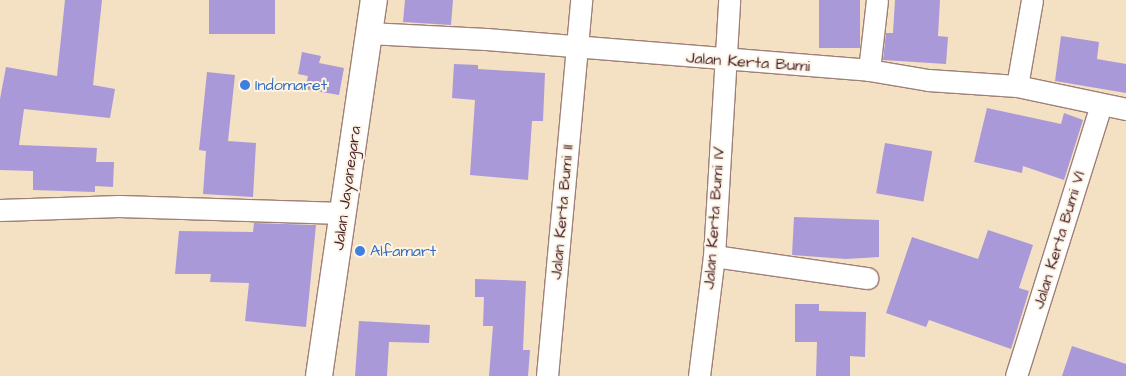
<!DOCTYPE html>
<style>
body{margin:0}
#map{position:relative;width:1126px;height:376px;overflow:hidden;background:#f4e0c3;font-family:"Architects Daughter",sans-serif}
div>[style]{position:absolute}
.building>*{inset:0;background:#a999d8;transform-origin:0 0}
.roads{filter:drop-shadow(1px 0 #9f8077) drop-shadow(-1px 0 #9f8077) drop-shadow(0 1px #9f8077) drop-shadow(0 -1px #9f8077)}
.minor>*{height:21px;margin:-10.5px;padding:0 10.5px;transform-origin:10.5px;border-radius:10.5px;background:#fff}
.tertiary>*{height:26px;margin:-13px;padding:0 13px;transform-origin:13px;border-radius:13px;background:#fff}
.dots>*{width:14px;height:14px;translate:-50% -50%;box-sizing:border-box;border:2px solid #fcf5e5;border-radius:50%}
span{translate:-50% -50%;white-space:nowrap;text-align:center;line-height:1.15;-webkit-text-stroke:4px #fcf5e5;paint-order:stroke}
.street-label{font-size:16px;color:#4a1f2b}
.shop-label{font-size:16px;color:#366cbe}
.left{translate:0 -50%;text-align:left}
</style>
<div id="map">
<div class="building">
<div style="clip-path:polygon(65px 0,102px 0,93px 85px,115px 89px,110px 118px,24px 109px,19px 145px,97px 148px,96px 162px,114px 162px,113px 187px,95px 186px,95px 192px,33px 190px,33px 171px,0 170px,0 99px,6px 67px,57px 76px)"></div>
<div style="left:209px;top:0;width:66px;height:34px"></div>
<div style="clip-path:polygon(405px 0,453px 0,451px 25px,403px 22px)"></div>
<div style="left:819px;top:0;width:41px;height:48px"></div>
<div style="clip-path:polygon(895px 0,940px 0,938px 36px,948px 37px,946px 64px,883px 60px,886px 33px,893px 33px)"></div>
<div style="clip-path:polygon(1061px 36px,1099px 42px,1097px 59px,1126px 64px,1126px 93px,1055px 81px)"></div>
<div style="clip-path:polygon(302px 52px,321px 56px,319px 63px,344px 68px,339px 95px,305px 89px,308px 76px,298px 74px)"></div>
<div style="clip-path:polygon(454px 64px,478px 65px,478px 69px,545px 73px,543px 121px,532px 121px,528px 180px,470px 175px,475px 100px,452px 98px)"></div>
<div style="clip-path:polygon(207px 72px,235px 75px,228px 141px,256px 143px,253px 197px,203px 194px,206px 151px,199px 150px)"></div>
<div style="clip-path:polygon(987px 108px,1061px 124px,1064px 113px,1083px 120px,1064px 180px,1023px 166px,1022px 173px,974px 162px)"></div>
<div style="left:885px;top:143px;width:48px;height:51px;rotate:10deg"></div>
<div style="clip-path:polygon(794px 217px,879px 220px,879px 257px,846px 259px,792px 255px)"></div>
<div style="clip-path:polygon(254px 223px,316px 225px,306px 327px,245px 321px,249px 283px,210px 282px,211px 274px,175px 274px,179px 231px,253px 232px)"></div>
<div style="clip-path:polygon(988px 230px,1033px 245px,1019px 288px,1029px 291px,1011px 349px,929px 320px,926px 327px,886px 313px,912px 237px,978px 259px)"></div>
<div style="clip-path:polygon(475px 279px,526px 281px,523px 350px,530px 350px,528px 376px,489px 376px,493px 326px,483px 326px,484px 297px,475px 297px)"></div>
<div style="clip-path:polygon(795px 304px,819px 304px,819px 311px,866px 312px,865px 357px,850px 356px,850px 376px,816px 376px,817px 342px,795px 342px)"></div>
<div style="clip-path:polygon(359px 321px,430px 325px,429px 343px,389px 342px,387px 376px,355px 376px)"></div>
<div style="clip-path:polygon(1072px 346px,1126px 364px,1126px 376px,1062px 376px)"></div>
</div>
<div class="roads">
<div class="minor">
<div style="left:368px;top:33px;width:118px;rotate:2.9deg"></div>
<div style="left:486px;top:39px;width:384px;rotate:4.6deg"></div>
<div style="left:869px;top:70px;width:60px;rotate:9.6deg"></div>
<div style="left:928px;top:80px;width:89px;rotate:3.9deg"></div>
<div style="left:1017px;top:86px;width:111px;rotate:11.9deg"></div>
<div style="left:869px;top:70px;width:70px;rotate:-83.5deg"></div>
<div style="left:1017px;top:86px;width:87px;rotate:-80.1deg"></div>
<div style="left:0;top:210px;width:119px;rotate:-1.9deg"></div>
<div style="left:119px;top:206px;width:224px;rotate:1.8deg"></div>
<div style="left:714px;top:256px;width:155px;rotate:8.2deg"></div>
<div style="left:547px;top:376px;width:378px;rotate:-84.8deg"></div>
<div style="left:699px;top:376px;width:121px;rotate:-82.9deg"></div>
<div style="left:714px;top:256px;width:256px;rotate:-86.6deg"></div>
<div style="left:1016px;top:376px;width:284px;rotate:-72.6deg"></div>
</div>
<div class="tertiary">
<div style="left:319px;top:376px;width:380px;rotate:-81.7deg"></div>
</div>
</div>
<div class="dots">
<div style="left:245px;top:85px;background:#3f7fe0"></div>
<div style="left:360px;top:251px;background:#3f7fe0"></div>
</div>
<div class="street-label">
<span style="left:748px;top:62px;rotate:4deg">Jalan Kerta Bumi</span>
<span style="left:347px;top:188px;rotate:-82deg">Jalan Jayanegara</span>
<span style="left:562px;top:212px;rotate:-85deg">Jalan Kerta Bumi II</span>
<span style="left:714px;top:218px;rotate:-86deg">Jalan Kerta Bumi IV</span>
<span style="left:1059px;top:240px;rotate:-73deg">Jalan Kerta Bumi VI</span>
</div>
<div class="shop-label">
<span class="left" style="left:255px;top:85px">Indomaret</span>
<span class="left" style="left:370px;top:251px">Alfamart</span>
</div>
</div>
